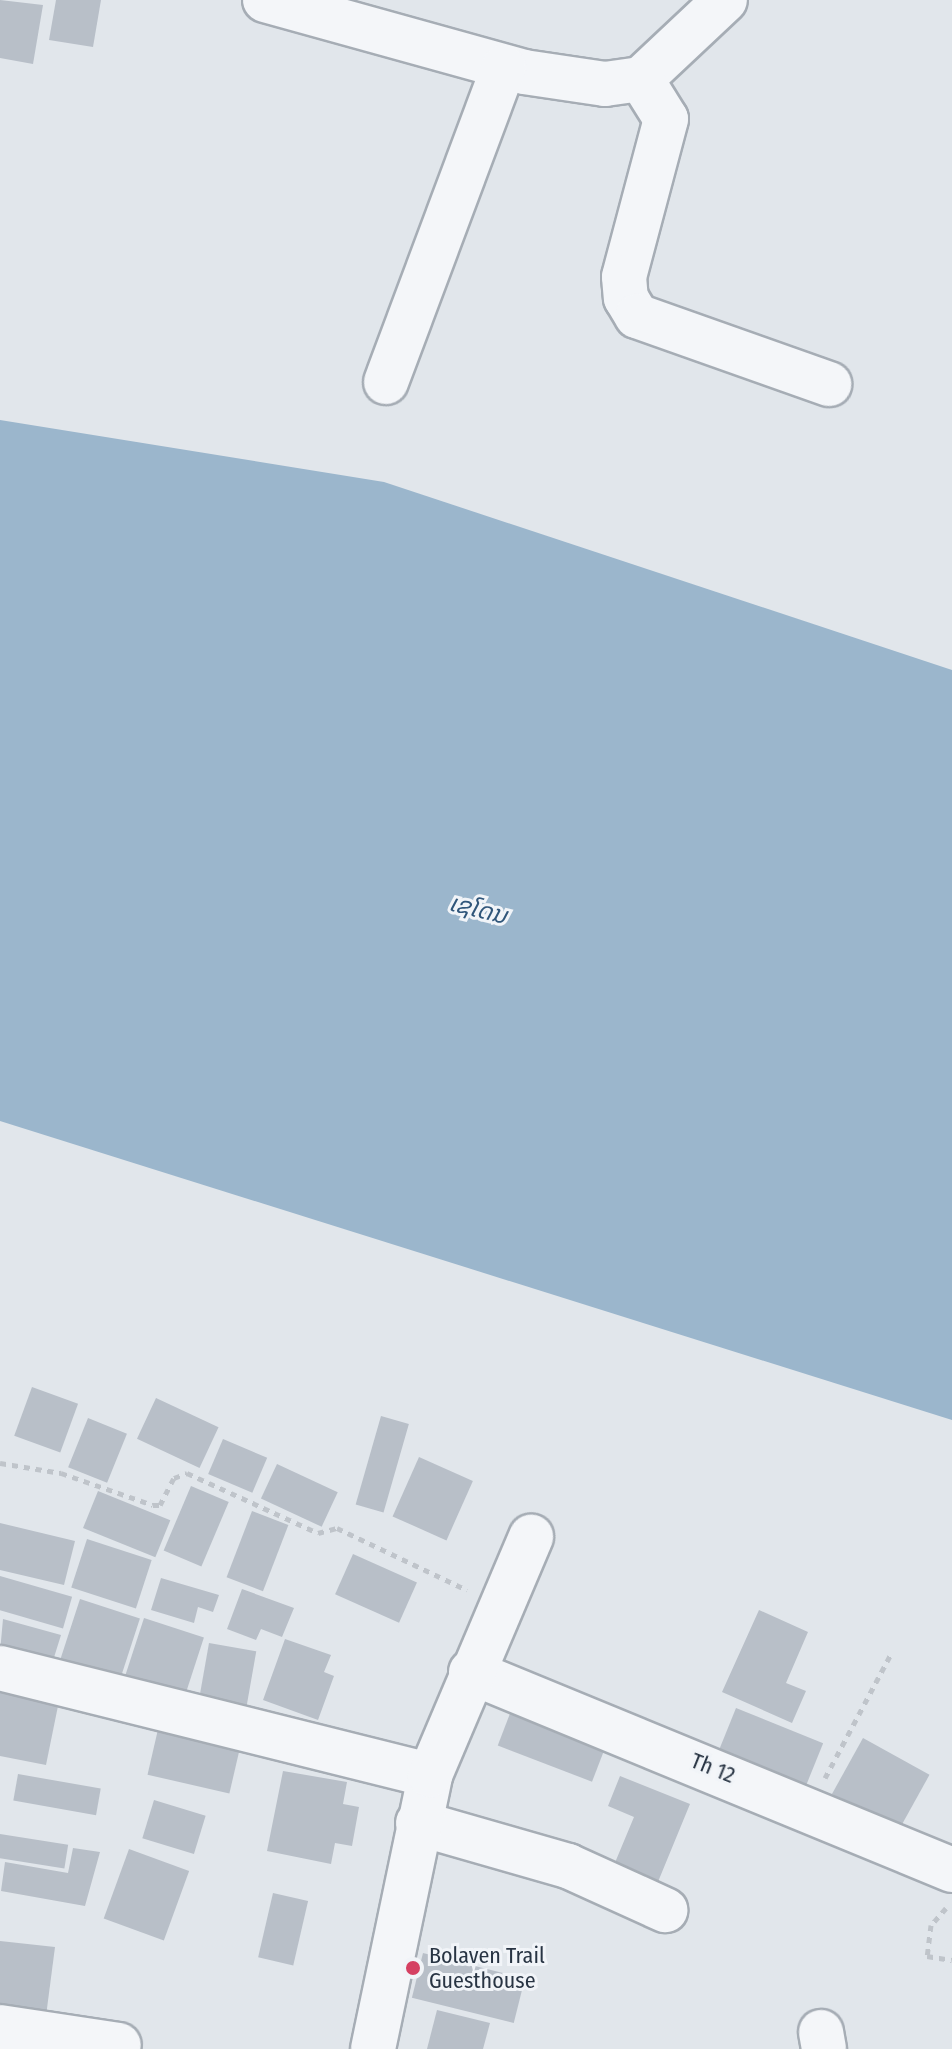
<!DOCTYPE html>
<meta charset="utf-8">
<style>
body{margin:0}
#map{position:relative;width:952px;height:2049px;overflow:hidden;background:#e1e6eb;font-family:"Fira Sans Condensed","Noto Sans Lao",sans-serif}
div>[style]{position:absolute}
.water>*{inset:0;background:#9bb6cc}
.building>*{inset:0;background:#b8bfc8;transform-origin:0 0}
.path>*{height:5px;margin-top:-2.5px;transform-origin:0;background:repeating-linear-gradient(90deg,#bfc4ca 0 6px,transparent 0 12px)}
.roads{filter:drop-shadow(2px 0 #a6adb5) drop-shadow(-2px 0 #a6adb5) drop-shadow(0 2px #a6adb5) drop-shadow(0 -2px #a6adb5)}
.minor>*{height:44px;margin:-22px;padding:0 22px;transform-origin:22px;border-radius:22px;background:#f4f6f9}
.dots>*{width:22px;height:22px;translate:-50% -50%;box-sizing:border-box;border:4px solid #f1f4f8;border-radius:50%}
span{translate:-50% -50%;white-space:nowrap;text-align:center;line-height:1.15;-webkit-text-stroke:6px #f1f4f8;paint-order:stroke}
.street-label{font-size:22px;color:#283443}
.poi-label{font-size:22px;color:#283443}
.left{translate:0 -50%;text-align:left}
.water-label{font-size:24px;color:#30567a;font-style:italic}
</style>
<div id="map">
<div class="water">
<div style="clip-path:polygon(0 420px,384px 482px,952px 670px,952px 1420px,0 1121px)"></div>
</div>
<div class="building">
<div style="clip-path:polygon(0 0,43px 5px,33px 64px,0 58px)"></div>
<div style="clip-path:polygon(56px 0,101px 0,93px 47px,49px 40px)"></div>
<div style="left:32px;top:1387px;width:49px;height:52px;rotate:20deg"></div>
<div style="left:156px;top:1398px;width:69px;height:45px;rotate:25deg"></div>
<div style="left:381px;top:1416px;width:29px;height:92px;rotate:16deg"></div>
<div style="left:88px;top:1418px;width:42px;height:53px;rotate:22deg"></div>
<div style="left:223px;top:1439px;width:48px;height:38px;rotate:23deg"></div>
<div style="left:419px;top:1457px;width:59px;height:65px;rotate:24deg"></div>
<div style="left:277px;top:1464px;width:67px;height:38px;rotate:25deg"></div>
<div style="left:191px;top:1486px;width:41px;height:70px;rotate:23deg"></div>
<div style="left:98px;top:1491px;width:78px;height:40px;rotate:22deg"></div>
<div style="left:252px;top:1511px;width:39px;height:71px;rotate:21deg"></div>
<div style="clip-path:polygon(0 1523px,75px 1541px,64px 1585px,0 1570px)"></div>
<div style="left:87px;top:1539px;width:68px;height:51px;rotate:18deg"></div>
<div style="left:353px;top:1554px;width:70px;height:44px;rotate:24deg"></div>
<div style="left:0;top:1576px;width:75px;height:33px;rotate:16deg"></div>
<div style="clip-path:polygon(161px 1578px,219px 1595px,213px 1612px,198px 1607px,194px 1623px,151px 1610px)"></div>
<div style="clip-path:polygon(242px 1589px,294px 1608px,282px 1637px,261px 1629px,256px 1640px,227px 1629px)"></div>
<div style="left:80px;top:1599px;width:63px;height:64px;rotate:18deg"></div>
<div style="clip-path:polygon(759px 1610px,808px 1632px,786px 1683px,806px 1691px,792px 1723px,722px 1692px)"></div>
<div style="left:144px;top:1618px;width:63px;height:64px;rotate:18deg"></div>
<div style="clip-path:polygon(3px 1619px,61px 1635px,51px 1667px,0 1652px)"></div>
<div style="clip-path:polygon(285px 1639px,331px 1655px,324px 1672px,334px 1676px,318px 1720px,263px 1700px)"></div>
<div style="left:209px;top:1643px;width:48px;height:60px;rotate:10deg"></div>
<div style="clip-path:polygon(0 1684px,60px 1696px,46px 1765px,0 1756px)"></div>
<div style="left:736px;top:1708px;width:94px;height:52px;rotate:22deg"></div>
<div style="left:511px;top:1711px;width:101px;height:37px;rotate:21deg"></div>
<div style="left:159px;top:1725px;width:84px;height:51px;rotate:13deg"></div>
<div style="left:863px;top:1738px;width:76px;height:64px;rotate:29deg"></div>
<div style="clip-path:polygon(283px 1771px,347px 1782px,343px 1804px,359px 1807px,352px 1846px,335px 1843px,331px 1864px,267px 1851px)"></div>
<div style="left:18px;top:1774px;width:84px;height:27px;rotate:10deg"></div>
<div style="clip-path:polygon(620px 1776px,690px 1804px,653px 1894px,609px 1877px,634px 1817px,608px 1806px)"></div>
<div style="left:154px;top:1800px;width:54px;height:40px;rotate:17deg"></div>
<div style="left:0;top:1834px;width:69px;height:24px;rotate:9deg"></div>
<div style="clip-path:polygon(73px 1848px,100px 1852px,85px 1906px,1px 1891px,5px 1862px,68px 1873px)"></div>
<div style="left:129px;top:1849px;width:64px;height:74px;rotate:20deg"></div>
<div style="left:273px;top:1893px;width:36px;height:66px;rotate:13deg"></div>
<div style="clip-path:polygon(0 1941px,55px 1947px,46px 2016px,0 2010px)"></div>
<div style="left:423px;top:1953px;width:105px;height:46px;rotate:14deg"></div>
<div style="clip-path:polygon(437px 2010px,490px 2023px,483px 2049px,427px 2049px)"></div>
</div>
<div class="path">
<div style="left:0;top:1463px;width:62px;rotate:9.3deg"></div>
<div style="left:61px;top:1473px;width:97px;rotate:19.2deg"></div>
<div style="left:153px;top:1505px;width:7px"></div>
<div style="left:160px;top:1505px;width:30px;rotate:-63deg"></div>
<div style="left:174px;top:1478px;width:14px;rotate:-21deg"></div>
<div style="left:187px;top:1473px;width:144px;rotate:24.6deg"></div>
<div style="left:318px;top:1533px;width:20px;rotate:-15deg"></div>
<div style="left:337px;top:1528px;width:144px;rotate:25.5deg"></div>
<div style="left:825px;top:1778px;width:143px;rotate:-62deg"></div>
<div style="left:946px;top:1908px;width:23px;rotate:131deg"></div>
<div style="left:931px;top:1925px;width:31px;rotate:97deg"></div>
<div style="left:927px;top:1956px;width:25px;rotate:9deg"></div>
</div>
<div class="roads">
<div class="minor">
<div style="left:265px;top:0;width:269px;rotate:15.5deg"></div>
<div style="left:524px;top:72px;width:82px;rotate:8.4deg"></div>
<div style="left:605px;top:84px;width:36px;rotate:-8deg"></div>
<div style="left:641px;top:79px;width:115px;rotate:-43.2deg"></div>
<div style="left:641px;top:79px;width:47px;rotate:58deg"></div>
<div style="left:666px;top:119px;width:163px;rotate:104.9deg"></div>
<div style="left:624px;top:277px;width:21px;rotate:85deg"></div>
<div style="left:626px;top:298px;width:21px;rotate:59deg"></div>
<div style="left:637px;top:316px;width:204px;rotate:19.5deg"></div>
<div style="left:386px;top:382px;width:336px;rotate:-69.5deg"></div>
<div style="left:0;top:1668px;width:443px;rotate:14deg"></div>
<div style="left:471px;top:1672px;width:520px;rotate:22.37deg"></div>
<div style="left:418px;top:1823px;width:156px;rotate:16deg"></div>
<div style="left:568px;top:1866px;width:107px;rotate:24.4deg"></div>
<div style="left:0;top:2027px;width:120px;rotate:8.6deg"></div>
<div style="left:821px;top:2032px;width:17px;rotate:80deg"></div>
<div style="left:373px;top:2049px;width:280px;rotate:-78.2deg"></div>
<div style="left:430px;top:1775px;width:259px;rotate:-67deg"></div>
</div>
</div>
<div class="dots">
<div style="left:413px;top:1968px;background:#d54062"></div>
</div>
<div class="street-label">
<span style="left:713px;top:1768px;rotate:22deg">Th 12</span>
</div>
<div class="poi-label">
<span class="left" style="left:429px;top:1968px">Bolaven Trail<br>Guesthouse</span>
</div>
<div class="water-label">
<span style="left:478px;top:910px;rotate:14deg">ເຊໂດນ</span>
</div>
</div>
